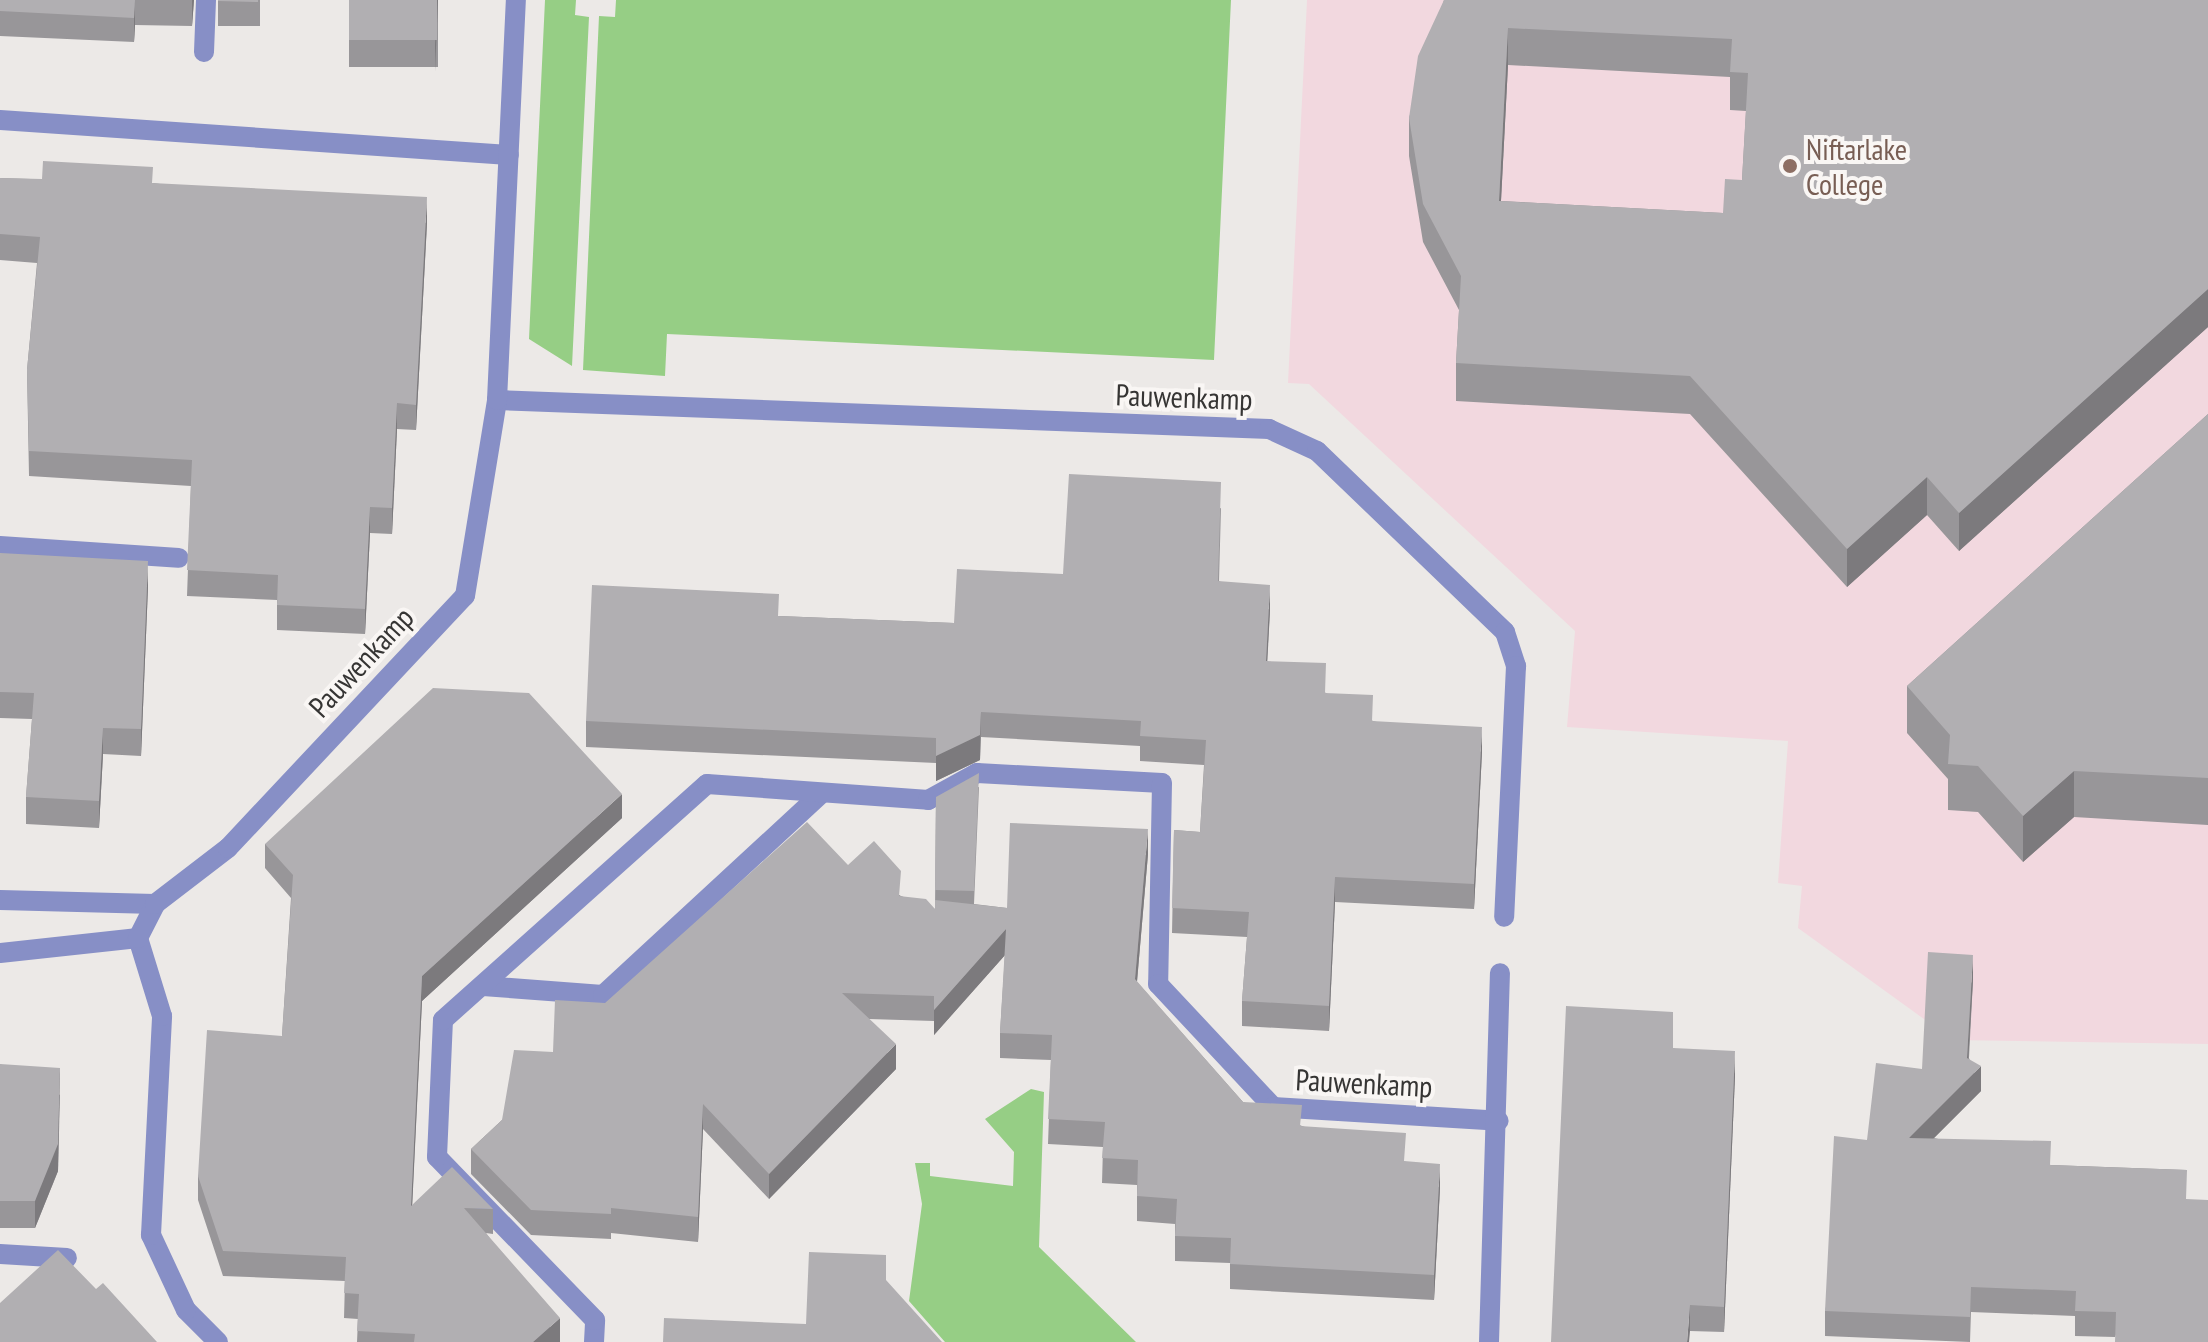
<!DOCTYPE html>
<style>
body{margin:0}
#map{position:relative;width:2208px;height:1342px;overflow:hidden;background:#ece9e7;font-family:"PT Sans Narrow",sans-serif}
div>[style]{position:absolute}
.education>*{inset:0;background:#f2d8df}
.green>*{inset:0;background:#96ce85}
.minor>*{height:20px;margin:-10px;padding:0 10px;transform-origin:10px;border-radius:10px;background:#878fc6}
.wall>*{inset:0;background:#989699;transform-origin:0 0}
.shaded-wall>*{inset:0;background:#7c7a7d}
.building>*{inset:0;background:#b1afb2;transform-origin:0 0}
.dots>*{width:22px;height:22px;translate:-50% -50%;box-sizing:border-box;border:4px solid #f9f6f4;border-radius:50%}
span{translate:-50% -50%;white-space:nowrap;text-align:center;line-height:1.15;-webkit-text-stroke:8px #f9f6f4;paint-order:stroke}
.education-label{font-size:30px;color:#785e54}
.left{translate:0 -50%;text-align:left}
.street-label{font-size:30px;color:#363534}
</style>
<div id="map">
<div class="education">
<div style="clip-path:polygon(1307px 0,2208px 0,2208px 1044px,1953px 1040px,1798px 928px,1802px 886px,1778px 883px,1788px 741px,1567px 727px,1575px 631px,1309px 384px,1288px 383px)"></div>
</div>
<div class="green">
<div style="clip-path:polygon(545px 0,576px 0,575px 15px,589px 17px,572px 366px,529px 339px)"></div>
<div style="clip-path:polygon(616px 0,1231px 0,1214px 360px,667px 334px,665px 376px,583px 370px,599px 16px,615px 17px)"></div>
<div style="clip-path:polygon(1031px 1089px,1044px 1092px,1039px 1247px,1136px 1342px,945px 1342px,909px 1301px,922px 1204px,915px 1163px,930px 1163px,930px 1176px,1013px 1186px,1014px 1152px,985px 1119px)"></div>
</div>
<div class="minor">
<div style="left:204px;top:52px;width:52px;rotate:-87.8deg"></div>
<div style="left:0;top:120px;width:510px;rotate:3.93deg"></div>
<div style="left:497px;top:400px;width:773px;rotate:2.15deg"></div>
<div style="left:1269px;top:429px;width:53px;rotate:24.6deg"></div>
<div style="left:1317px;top:451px;width:261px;rotate:43.9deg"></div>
<div style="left:1505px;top:632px;width:36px;rotate:72deg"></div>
<div style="left:1516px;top:666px;width:251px;rotate:92.7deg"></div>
<div style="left:0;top:546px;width:179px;rotate:3.8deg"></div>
<div style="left:0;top:900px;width:155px;rotate:1.5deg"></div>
<div style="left:0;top:953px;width:139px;rotate:-6.2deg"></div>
<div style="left:483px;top:986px;width:120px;rotate:4.3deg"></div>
<div style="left:603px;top:995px;width:295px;rotate:-42.7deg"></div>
<div style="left:0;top:1254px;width:67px;rotate:3.4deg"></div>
<div style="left:218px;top:1342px;width:45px;rotate:-135deg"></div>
<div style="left:186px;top:1310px;width:83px;rotate:-115deg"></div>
<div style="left:151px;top:1235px;width:219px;rotate:-87.1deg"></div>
<div style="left:162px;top:1016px;width:82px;rotate:-107.1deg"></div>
<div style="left:138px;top:938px;width:38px;rotate:-63deg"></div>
<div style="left:155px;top:904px;width:92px;rotate:-37.5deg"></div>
<div style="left:228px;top:848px;width:346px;rotate:-46.8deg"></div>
<div style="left:465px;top:596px;width:199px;rotate:-80.7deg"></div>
<div style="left:497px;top:400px;width:400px;rotate:-87.3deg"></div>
<div style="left:594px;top:1342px;width:22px;rotate:-87deg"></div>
<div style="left:595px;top:1320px;width:227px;rotate:-134.1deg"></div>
<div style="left:437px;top:1157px;width:137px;rotate:-87.5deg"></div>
<div style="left:443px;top:1020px;width:354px;rotate:-41.8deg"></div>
<div style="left:707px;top:784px;width:222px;rotate:4.1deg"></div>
<div style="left:928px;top:800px;width:56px;rotate:-28.9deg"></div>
<div style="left:977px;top:773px;width:185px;rotate:3.1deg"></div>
<div style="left:1162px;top:783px;width:201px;rotate:91.1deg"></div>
<div style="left:1158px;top:984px;width:168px;rotate:46.9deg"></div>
<div style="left:1273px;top:1107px;width:226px;rotate:3.5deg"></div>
<div style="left:1489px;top:1342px;width:369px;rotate:-88.3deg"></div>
</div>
<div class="wall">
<div style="clip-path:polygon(0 0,194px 0,192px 26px,135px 25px,134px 42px,0 36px)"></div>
<div style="left:218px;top:0;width:42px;height:26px"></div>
<div style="left:349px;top:0;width:89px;height:67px"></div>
<div style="clip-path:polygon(evenodd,1444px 0,2208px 0,2208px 327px,1959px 551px,1927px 515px,1847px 587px,1690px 414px,1456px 401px,1456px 363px,1459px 310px,1423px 242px,1409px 156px,1409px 118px,1444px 0,1508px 65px,1730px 77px,1730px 110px,1746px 111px,1742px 180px,1723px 213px,1501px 201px,1508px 65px)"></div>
<div style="clip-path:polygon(0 178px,153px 183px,427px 223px,416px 430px,397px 429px,392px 534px,370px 533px,365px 634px,277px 630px,277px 600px,187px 596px,191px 486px,29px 476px,27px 370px,37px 263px,0 260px)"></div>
<div style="clip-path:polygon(2208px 414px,2208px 825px,2074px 817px,2023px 862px,1978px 812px,1948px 810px,1948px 779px,1907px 733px,1907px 686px)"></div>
<div style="clip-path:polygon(1221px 508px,1219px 581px,1270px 610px,1267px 661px,1326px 693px,1373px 721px,1482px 752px,1474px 909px,1335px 902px,1329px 1031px,1242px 1026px,1242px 1001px,1247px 937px,1172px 933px,1174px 830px,1200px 832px,1204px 765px,1140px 761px,1140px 746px,981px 737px,980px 760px,936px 781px,936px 763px,586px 747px,586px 721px,779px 616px,954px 623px,1063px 574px)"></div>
<div style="clip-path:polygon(0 553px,148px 587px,141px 756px,103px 754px,99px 828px,26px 824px,26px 797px,32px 719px,0 718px)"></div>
<div style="clip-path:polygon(979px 787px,974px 904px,1007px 908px,1148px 854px,1137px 982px,1243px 1102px,1302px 1126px,1406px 1162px,1440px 1188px,1434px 1300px,1230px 1289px,1230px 1263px,1175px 1261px,1175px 1224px,1137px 1221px,1137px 1185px,1102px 1183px,1103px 1147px,1048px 1144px,1051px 1060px,1000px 1058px,1000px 1033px,1005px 955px,934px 1035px,934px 1021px,869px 1019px,896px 1069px,769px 1199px,703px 1129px,698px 1242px,611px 1233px,611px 1239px,531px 1235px,471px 1174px,471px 1149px,502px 1120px,553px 1052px,605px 1003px,848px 865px,901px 896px,935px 909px,936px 797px)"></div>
<div style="clip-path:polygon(622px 818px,422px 1001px,412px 1205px,493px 1209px,493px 1234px,486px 1233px,560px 1342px,357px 1342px,358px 1319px,344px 1318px,345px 1281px,223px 1276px,198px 1200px,198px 1176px,282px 1036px,291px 898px,265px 868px,265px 844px)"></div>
<div style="clip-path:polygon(1973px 980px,1969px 1058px,1981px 1091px,1934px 1138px,2051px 1165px,2187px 1170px,2115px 1337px,2075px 1336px,2075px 1316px,1971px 1312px,1970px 1342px,1825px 1336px,1825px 1311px,1867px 1140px,1922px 1069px)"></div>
<div style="clip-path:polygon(1673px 1048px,1735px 1076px,1724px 1332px,1690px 1331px)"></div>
<div style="clip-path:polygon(0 1064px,60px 1095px,58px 1171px,35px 1228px,0 1228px)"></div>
</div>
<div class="shaded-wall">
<div style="clip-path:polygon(135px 0,135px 25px,134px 42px,134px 18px)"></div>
<div style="clip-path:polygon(192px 0,194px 0,192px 26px)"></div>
<div style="clip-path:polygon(437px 0,438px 0,435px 71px,435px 45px)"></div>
<div style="clip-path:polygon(1508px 28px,1508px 65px,1499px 239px,1499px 201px)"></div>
<div style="clip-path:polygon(427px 197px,427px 223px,416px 430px,416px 405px)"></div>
<div style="clip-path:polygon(2208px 289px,2208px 327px,1959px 551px,1959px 513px)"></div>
<div style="clip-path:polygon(397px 403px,397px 429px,392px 534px,392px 508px)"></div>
<div style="clip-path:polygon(1927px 477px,1927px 515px,1847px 587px,1847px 549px)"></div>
<div style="clip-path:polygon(370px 507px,370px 533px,365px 634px,365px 609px)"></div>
<div style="clip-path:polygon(148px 561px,148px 587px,141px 756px,141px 729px)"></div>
<div style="clip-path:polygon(1270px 585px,1270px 610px,1266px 686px,1266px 661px)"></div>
<div style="clip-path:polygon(981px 712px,980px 760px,936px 781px,936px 756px)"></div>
<div style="clip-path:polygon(1482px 727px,1482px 752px,1474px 909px,1474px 884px)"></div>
<div style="clip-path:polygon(103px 728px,103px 754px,99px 828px,99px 801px)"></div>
<div style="clip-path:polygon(2074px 771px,2074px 817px,2023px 862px,2023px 816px)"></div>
<div style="clip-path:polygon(622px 794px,622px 818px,422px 1001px,411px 1231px,411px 1206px,422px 976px)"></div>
<div style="clip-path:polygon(1148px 829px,1148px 854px,1135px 1004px,1135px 979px)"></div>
<div style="clip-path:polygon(1335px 877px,1335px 902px,1329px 1031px,1329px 1006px)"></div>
<div style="clip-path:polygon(1006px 929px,1006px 954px,934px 1035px,934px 1010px)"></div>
<div style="clip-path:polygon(1973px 955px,1973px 980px,1967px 1080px,1981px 1066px,1981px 1091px,1909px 1163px,1909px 1138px,1967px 1058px)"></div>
<div style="clip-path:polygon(896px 1044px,896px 1069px,769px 1199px,769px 1174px)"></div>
<div style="clip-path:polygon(1735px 1051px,1735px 1076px,1724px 1332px,1724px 1307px)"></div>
<div style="clip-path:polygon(60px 1068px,58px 1171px,35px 1228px,35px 1201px)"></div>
<div style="clip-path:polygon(703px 1104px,703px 1129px,698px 1242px,698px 1217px)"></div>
<div style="clip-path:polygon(1440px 1164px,1440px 1188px,1434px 1300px,1434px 1275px)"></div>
<div style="clip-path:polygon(1690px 1305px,1690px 1331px,1689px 1342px,1687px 1342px)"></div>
<div style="clip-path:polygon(560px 1318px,560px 1342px,533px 1342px)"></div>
</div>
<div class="building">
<div style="clip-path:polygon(0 0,135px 0,134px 18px,0 11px)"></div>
<div style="clip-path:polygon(218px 0,258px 0,258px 2px,218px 1px)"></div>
<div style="left:349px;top:0;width:88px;height:40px"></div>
<div style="clip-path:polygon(evenodd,1444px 0,2208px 0,2208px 289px,1959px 513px,1927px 477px,1847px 549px,1690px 376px,1456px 363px,1461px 276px,1423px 204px,1409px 118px,1418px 56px,1444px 0,1508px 28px,1732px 39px,1730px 72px,1748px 73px,1742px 180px,1725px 179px,1723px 213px,1499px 201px,1508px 28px)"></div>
<div style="clip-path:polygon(43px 161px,153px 167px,152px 183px,427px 197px,416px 405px,397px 403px,392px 508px,370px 507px,365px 609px,277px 605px,278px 575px,187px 570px,192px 460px,29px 451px,27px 370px,40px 237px,0 234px,0 178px,42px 179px)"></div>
<div style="clip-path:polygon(2208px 414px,2208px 778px,2074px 771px,2023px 816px,1978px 766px,1948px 764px,1950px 735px,1907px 686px)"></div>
<div style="clip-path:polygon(1069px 474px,1221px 482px,1218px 581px,1270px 585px,1266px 661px,1326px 663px,1325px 693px,1373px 695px,1372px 721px,1482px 727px,1474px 884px,1335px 877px,1329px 1006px,1242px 1001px,1249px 912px,1172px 908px,1174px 830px,1200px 832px,1206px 740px,1140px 736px,1141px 721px,981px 712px,980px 735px,936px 756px,936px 738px,586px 721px,592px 585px,779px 594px,778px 616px,954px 623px,957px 569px,1063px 574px)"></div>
<div style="clip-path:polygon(0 553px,148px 561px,141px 729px,103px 728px,99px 801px,26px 797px,34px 693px,0 692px)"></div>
<div style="clip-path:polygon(433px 688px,529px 693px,622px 794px,422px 976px,411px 1206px,452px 1167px,493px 1209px,464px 1208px,560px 1318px,533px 1342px,414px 1342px,415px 1334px,357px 1331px,359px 1294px,344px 1293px,346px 1257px,223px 1251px,198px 1176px,207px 1030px,282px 1036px,293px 875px,265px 844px)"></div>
<div style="clip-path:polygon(979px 773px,974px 891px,935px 890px,936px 797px)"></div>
<div style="clip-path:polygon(807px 822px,848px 865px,874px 841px,901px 871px,899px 896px,926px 899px,935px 909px,935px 900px,1007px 908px,1010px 823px,1148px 829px,1135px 979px,1243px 1102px,1302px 1105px,1300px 1126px,1406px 1133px,1404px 1161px,1440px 1164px,1434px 1275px,1230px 1264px,1231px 1238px,1175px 1236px,1177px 1199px,1137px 1196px,1138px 1160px,1102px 1158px,1105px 1122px,1048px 1119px,1052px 1035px,1000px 1033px,1006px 929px,934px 1010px,934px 996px,842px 993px,896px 1044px,769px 1174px,703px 1104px,698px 1217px,611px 1208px,611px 1214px,531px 1210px,471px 1149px,502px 1120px,514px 1050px,553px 1052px,555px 1000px,605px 1003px)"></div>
<div style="clip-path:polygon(1928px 952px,1973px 955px,1967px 1058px,1981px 1066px,1909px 1138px,2051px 1141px,2050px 1165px,2187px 1170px,2186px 1199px,2208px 1200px,2208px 1342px,2115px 1342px,2116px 1312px,2075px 1311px,2076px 1291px,1971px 1287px,1970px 1317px,1825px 1311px,1834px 1136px,1867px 1140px,1876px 1063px,1922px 1069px)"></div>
<div style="clip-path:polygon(1566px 1006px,1673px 1012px,1673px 1048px,1735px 1051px,1724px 1307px,1690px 1305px,1687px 1342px,1551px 1342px)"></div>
<div style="clip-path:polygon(0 1064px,60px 1068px,58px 1144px,35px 1201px,0 1201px)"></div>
<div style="clip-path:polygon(58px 1250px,96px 1289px,103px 1283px,157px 1342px,0 1342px,0 1303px)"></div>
<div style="clip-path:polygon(809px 1252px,886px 1255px,886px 1280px,942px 1342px,663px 1342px,664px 1318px,806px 1324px)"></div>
</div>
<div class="dots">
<div style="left:1790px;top:166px;background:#8d6e63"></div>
</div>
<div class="education-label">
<span class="left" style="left:1806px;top:166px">Niftarlake<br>College</span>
</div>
<div class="street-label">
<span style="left:1184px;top:397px;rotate:2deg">Pauwenkamp</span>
<span style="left:361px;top:662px;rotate:-47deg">Pauwenkamp</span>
<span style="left:1364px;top:1083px;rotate:3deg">Pauwenkamp</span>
</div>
</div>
